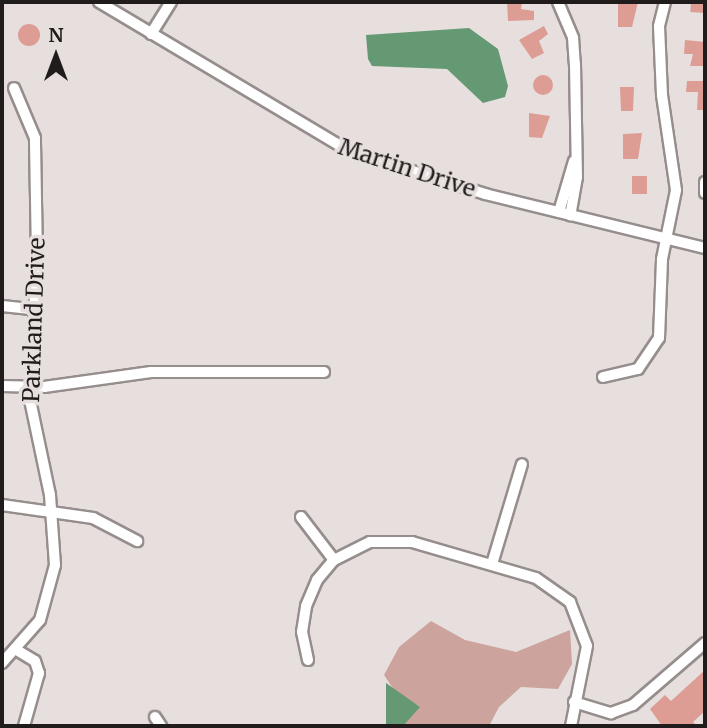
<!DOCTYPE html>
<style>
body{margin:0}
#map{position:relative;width:707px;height:728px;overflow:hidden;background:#e7dfdd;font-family:Merriweather,serif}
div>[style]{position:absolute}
.green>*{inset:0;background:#cca39d}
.water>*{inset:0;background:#649974}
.building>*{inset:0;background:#dd9c94;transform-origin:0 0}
.round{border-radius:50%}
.roads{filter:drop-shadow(2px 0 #968e8c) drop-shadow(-2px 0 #968e8c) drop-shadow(0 2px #968e8c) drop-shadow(0 -2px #968e8c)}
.minor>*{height:10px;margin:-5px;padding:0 5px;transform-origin:5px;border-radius:5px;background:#fff}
span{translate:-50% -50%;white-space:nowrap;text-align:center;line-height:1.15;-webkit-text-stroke:7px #e7dfdd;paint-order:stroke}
.street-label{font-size:23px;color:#1f1c1b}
.frame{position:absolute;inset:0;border:4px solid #1f1c1b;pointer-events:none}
.north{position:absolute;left:21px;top:21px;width:70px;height:70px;-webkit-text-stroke:5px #e7dfdd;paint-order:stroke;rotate:0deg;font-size:19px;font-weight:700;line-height:28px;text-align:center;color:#1f1c1b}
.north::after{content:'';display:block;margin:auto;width:24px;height:32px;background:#1f1c1b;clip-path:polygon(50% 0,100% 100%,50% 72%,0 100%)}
</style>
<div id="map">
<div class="green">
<div style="clip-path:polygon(431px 621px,465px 640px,516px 652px,570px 630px,572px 664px,558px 689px,521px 687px,499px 707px,489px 726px,403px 726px,419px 706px,398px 696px,384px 675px,399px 647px)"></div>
</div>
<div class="water">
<div style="clip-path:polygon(469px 28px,498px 49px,508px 86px,505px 97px,483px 103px,447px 69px,372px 66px,368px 59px,366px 35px)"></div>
<div style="clip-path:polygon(386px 683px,420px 707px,403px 726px,386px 726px)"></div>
</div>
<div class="building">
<div style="clip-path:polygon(507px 2px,522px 2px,521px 9px,534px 11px,534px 20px,508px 21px)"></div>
<div style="clip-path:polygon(638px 2px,632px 27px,618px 27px,618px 4px)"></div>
<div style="left:691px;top:2px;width:14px;height:10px;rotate:4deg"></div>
<div class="round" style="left:18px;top:24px;width:22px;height:22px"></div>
<div style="clip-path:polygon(544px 26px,548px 34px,539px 41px,544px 53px,532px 59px,519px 40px)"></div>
<div style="clip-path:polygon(685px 40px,705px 42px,705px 66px,690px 66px,693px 54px,684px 54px)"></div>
<div class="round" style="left:533px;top:75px;width:20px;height:20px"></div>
<div style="clip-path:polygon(687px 81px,705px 81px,705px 110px,697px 110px,698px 92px,686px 92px)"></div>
<div style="clip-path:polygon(620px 87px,634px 87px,633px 111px,621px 111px)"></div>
<div style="clip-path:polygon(529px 113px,550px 116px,542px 138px,529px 137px)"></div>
<div style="clip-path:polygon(642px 133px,638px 159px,623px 159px,623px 134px)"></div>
<div style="left:647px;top:176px;width:18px;height:15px;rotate:90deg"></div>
<div style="clip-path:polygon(705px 670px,705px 711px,693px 722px,697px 726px,662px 726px,650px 709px,665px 695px,671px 701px)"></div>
</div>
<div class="roads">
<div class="minor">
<div style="left:99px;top:2px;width:291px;rotate:30.8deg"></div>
<div style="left:349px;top:151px;width:143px;rotate:17.5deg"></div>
<div style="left:485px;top:194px;width:227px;rotate:13.8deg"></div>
<div style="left:558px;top:2px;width:39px;rotate:67deg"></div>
<div style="left:573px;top:38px;width:26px;rotate:86deg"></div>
<div style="left:575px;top:64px;width:113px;rotate:89deg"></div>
<div style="left:577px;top:177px;width:39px;rotate:100deg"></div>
<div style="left:151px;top:34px;width:38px;rotate:-58deg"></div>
<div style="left:705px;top:182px;width:11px;rotate:90deg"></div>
<div style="left:559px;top:212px;width:53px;rotate:-73.6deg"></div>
<div style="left:2px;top:306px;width:31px;rotate:6deg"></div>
<div style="left:603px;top:377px;width:36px;rotate:-13deg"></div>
<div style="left:638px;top:369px;width:37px;rotate:-56deg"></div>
<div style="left:659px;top:338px;width:79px;rotate:-87.8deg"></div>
<div style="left:662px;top:259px;width:70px;rotate:-78.5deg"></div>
<div style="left:676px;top:190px;width:96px;rotate:-98.4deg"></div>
<div style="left:662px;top:95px;width:69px;rotate:-92.5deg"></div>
<div style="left:659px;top:26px;width:25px;rotate:-76deg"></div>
<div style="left:2px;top:386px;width:42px;rotate:1.4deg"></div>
<div style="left:44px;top:387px;width:108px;rotate:-8deg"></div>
<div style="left:151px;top:372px;width:173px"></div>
<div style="left:2px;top:505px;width:92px;rotate:8.1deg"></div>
<div style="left:93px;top:518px;width:50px;rotate:27.6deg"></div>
<div style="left:301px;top:517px;width:54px;rotate:52.5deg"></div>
<div style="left:492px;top:564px;width:104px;rotate:-73.3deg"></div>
<div style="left:15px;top:649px;width:23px;rotate:31deg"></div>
<div style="left:35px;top:661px;width:13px;rotate:72deg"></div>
<div style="left:39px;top:673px;width:55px;rotate:105.8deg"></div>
<div style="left:308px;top:660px;width:29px;rotate:-102deg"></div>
<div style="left:302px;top:632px;width:26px;rotate:-81deg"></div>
<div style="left:306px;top:606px;width:28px;rotate:-67deg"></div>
<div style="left:317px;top:580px;width:26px;rotate:-50deg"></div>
<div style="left:334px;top:560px;width:40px;rotate:-26.6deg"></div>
<div style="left:370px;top:542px;width:42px"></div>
<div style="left:412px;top:542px;width:129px;rotate:16.2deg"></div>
<div style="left:536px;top:578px;width:42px;rotate:35.2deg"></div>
<div style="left:570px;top:602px;width:47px;rotate:68.9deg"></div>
<div style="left:587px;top:646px;width:82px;rotate:101.3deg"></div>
<div style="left:2px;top:663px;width:57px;rotate:-48.5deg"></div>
<div style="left:40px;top:620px;width:57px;rotate:-74.7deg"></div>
<div style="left:55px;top:565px;width:70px;rotate:-94.1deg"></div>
<div style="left:50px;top:495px;width:97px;rotate:-101.9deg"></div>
<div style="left:30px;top:400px;width:143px;rotate:-87.2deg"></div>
<div style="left:37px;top:257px;width:119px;rotate:-91deg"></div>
<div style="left:35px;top:138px;width:54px;rotate:-112.8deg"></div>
<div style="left:574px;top:702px;width:39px;rotate:17deg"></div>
<div style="left:611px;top:713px;width:23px;rotate:-20deg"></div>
<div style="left:633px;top:705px;width:95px;rotate:-40.7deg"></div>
<div style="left:155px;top:717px;width:11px;rotate:56deg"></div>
</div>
</div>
<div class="street-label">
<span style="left:407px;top:168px;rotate:18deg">Martin Drive</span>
<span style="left:34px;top:320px;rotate:-88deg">Parkland Drive</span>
</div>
<div class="frame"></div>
<div class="north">N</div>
</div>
